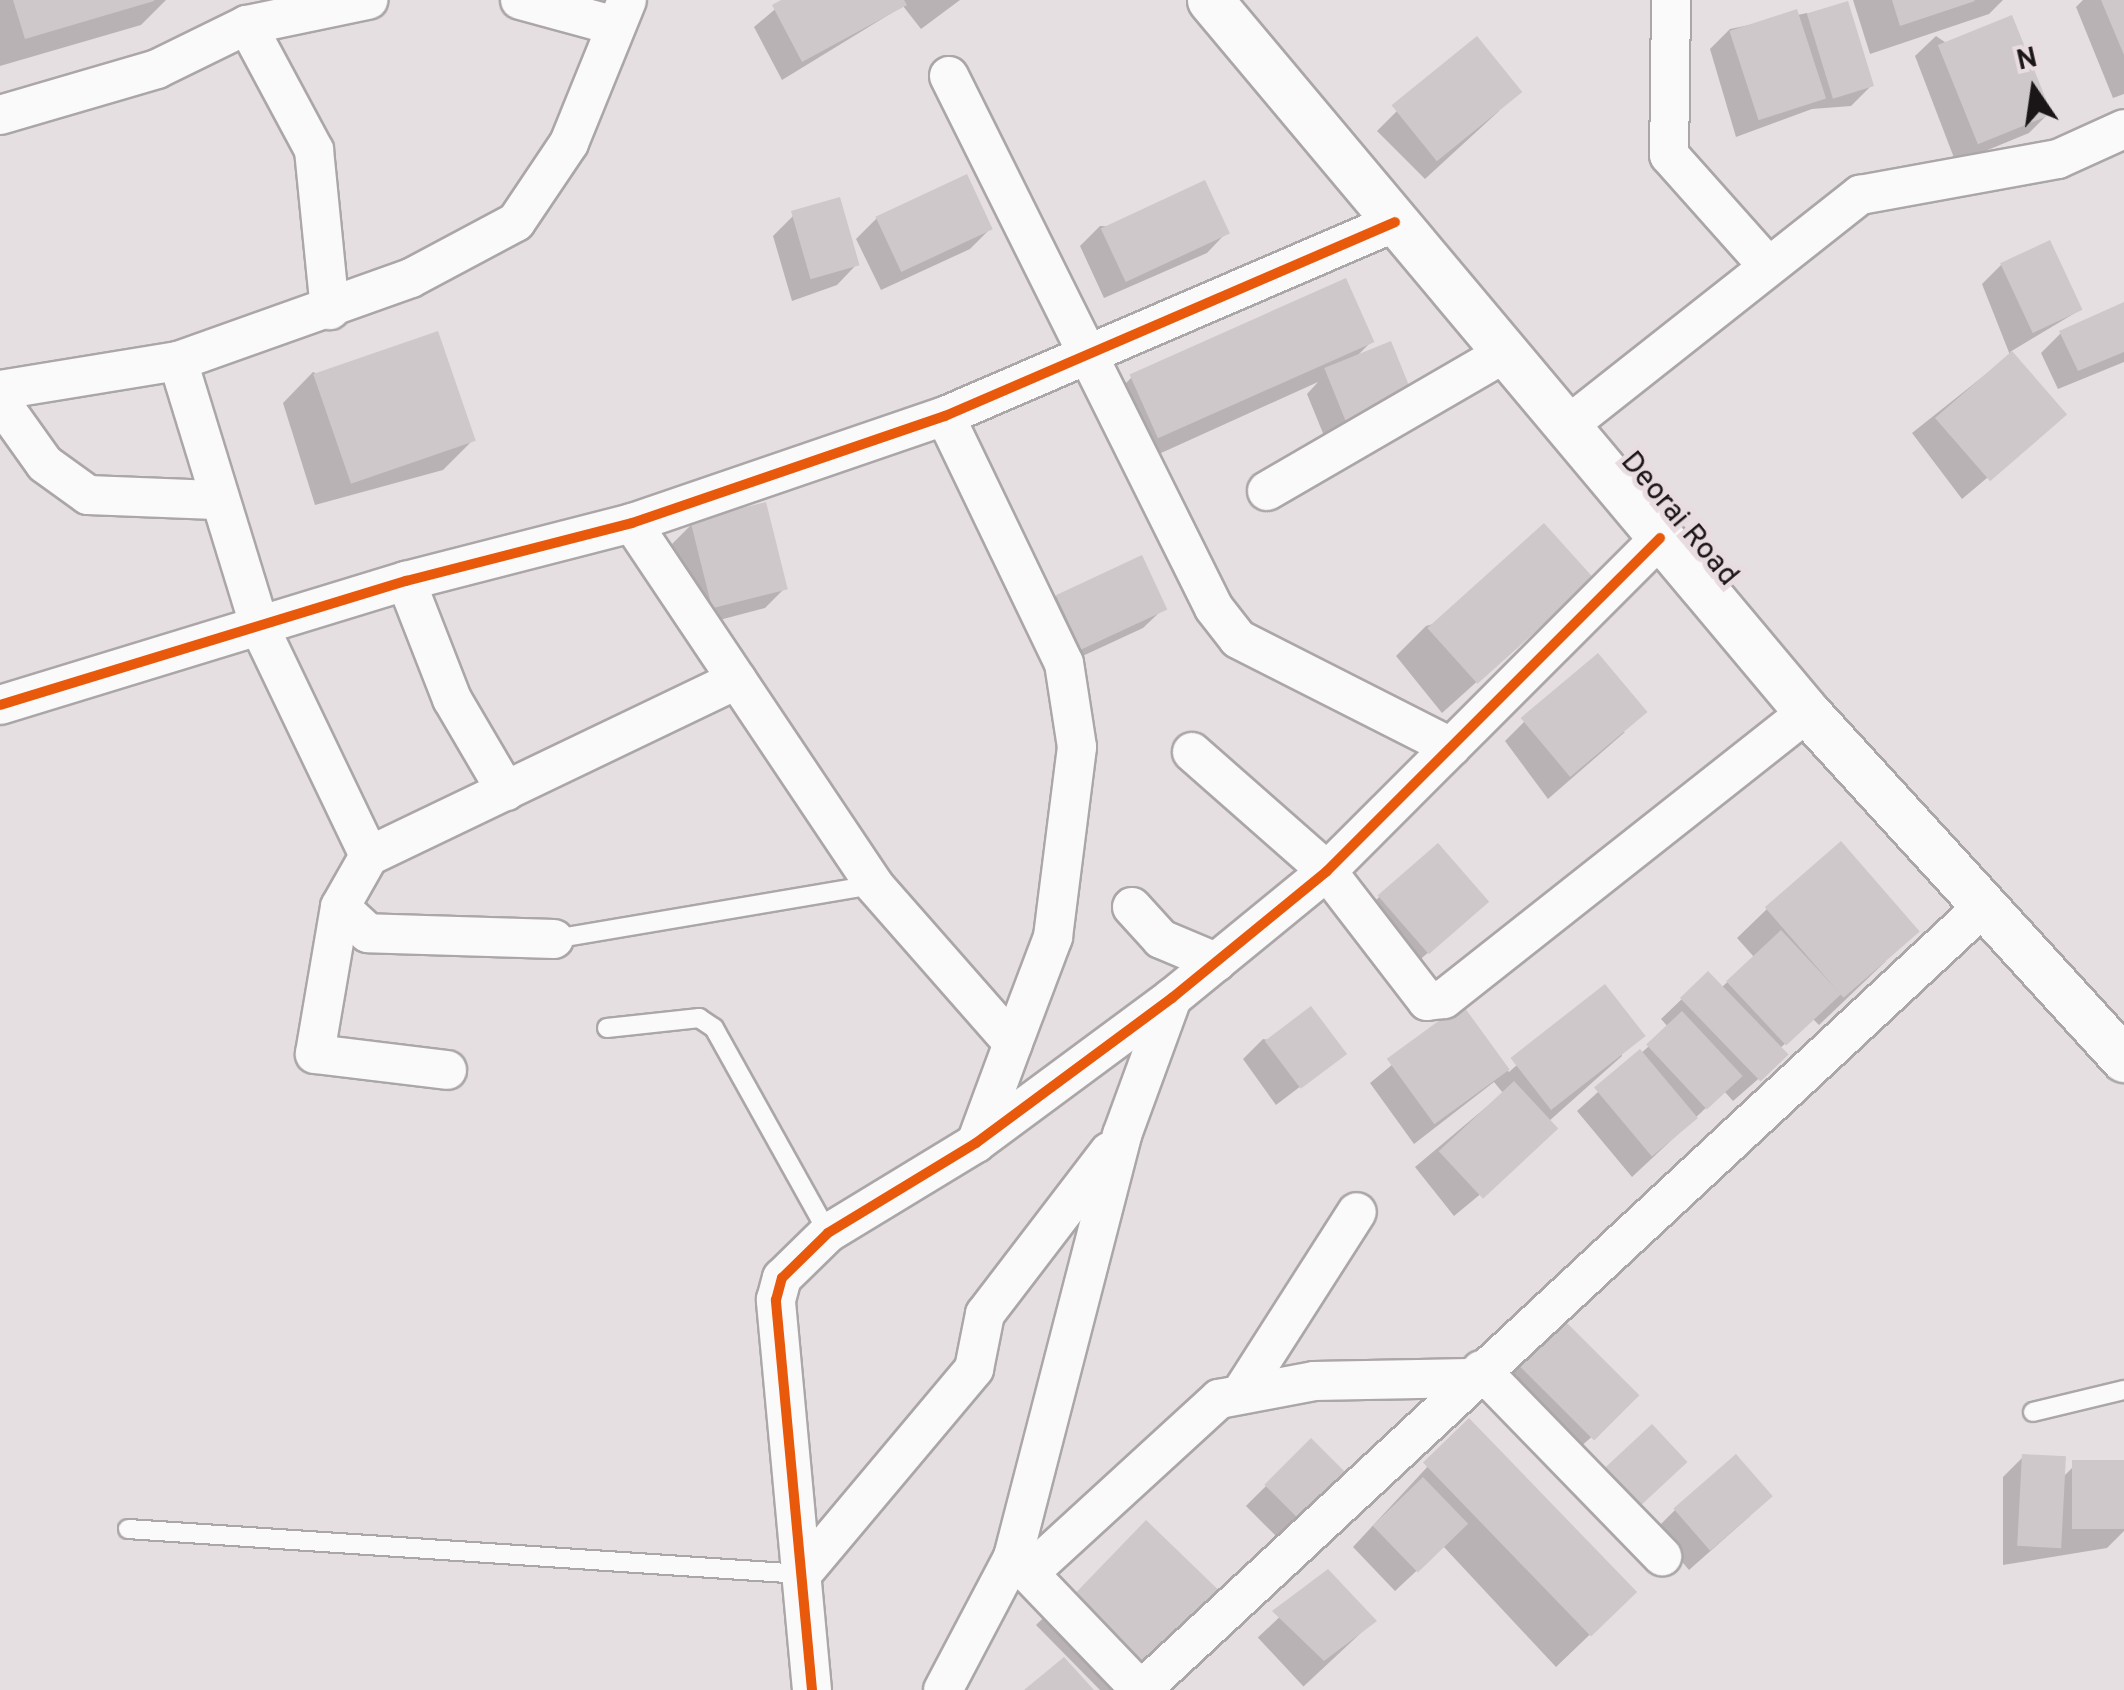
<!DOCTYPE html>
<style>
body{margin:0}
#map{position:relative;width:2124px;height:1690px;overflow:hidden;background:#e6dfe1;font-family:Overpass,sans-serif}
div>[style]{position:absolute}
.shadow>*{inset:0;background:#0003;transform-origin:0 0}
.building>*{inset:0;background:#cec8ca;transform-origin:0 0}
.roads{filter:drop-shadow(2px 0 #aba6a7) drop-shadow(-2px 0 #aba6a7) drop-shadow(0 2px #aba6a7) drop-shadow(0 -2px #aba6a7)}
.service>*{height:18px;margin:-9px;padding:0 9px;transform-origin:9px;border-radius:9px;background:#fbfafa}
.minor>*{height:38px;margin:-19px;padding:0 19px;transform-origin:19px;border-radius:19px;background:#fbfafa}
.tertiary>*{height:45px;margin:-22.5px;padding:0 22.5px;transform-origin:22.5px;border-radius:22.5px;background:#fbfafa}
.cycleway>*{height:10px;margin:-5px;padding:0 5px;transform-origin:5px;border-radius:5px;background:#e8590c}
span{translate:-50% -50%;white-space:nowrap;text-align:center;line-height:1.15;-webkit-text-stroke:10px #e9dce0;paint-order:stroke}
.street-label{font-size:30px;color:#1a1617}
.north{position:absolute;left:1984px;top:40px;width:100px;height:100px;-webkit-text-stroke:8px #e9dce0;paint-order:stroke;rotate:347deg;font-size:28px;font-weight:700;line-height:40px;text-align:center;color:#1a1617}
.north::after{content:'';display:block;margin:auto;width:35px;height:45px;background:#1a1617;clip-path:polygon(50% 0,100% 100%,50% 72%,0 100%)}
</style>
<div id="map">
<div class="shadow">
<div style="clip-path:polygon(0 0,166px 0,141px 25px,0 66px)"></div>
<div style="clip-path:polygon(786px 0,960px 0,921px 29px,903px 6px,782px 80px,754px 27px)"></div>
<div style="clip-path:polygon(1853px 0,2003px 0,1989px 14px,1870px 54px)"></div>
<div style="clip-path:polygon(2083px 0,2124px 0,2124px 94px,2113px 98px,2076px 7px)"></div>
<div style="clip-path:polygon(1807px 13px,1871px 86px,1851px 106px,1812px 109px,1736px 137px,1710px 49px,1730px 29px)"></div>
<div style="clip-path:polygon(1936px 36px,2049px 113px,2029px 133px,1956px 163px,1915px 56px)"></div>
<div style="clip-path:polygon(1397px 111px,1499px 111px,1425px 179px,1377px 131px)"></div>
<div style="clip-path:polygon(793px 216px,857px 264px,837px 285px,792px 301px,773px 236px)"></div>
<div style="clip-path:polygon(877px 218px,990px 229px,970px 249px,881px 290px,856px 239px)"></div>
<div style="clip-path:polygon(1100px 226px,1227px 232px,1207px 253px,1104px 298px,1080px 246px)"></div>
<div style="clip-path:polygon(2002px 264px,2080px 310px,2010px 352px,2063px 414px,1962px 499px,1912px 433px,2010px 355px,1982px 284px)"></div>
<div style="clip-path:polygon(2124px 305px,2124px 362px,2058px 389px,2041px 353px,2061px 333px)"></div>
<div style="clip-path:polygon(1372px 341px,1352px 361px,1410px 395px,1327px 443px,1307px 394px,1318px 382px,1128px 468px,1101px 408px,1131px 378px)"></div>
<div style="clip-path:polygon(313px 372px,473px 440px,443px 470px,315px 505px,283px 403px)"></div>
<div style="clip-path:polygon(692px 524px,785px 588px,765px 608px,693px 627px,672px 544px)"></div>
<div style="clip-path:polygon(1591px 579px,1442px 713px,1396px 656px,1426px 626px)"></div>
<div style="clip-path:polygon(1057px 596px,1164px 608px,1143px 628px,1061px 666px,1037px 616px)"></div>
<div style="clip-path:polygon(1525px 721px,1625px 732px,1548px 799px,1505px 741px)"></div>
<div style="left:1438px;top:846px;width:74px;height:107px;rotate:49deg"></div>
<div style="clip-path:polygon(1767px 909px,1886px 961px,1819px 1025px,1813px 1019px,1779px 1049px,1784px 1054px,1764px 1074px,1733px 1101px,1724px 1091px,1632px 1177px,1577px 1111px,1669px 1028px,1661px 1019px,1708px 974px,1721px 988px,1754px 957px,1737px 938px)"></div>
<div style="clip-path:polygon(1604px 988px,1622px 1056px,1548px 1122px,1555px 1129px,1535px 1149px,1454px 1216px,1415px 1167px,1503px 1093px,1494px 1082px,1414px 1144px,1370px 1083px,1461px 1008px,1509px 1072px)"></div>
<div style="clip-path:polygon(1263px 1039px,1343px 1054px,1276px 1105px,1243px 1059px)"></div>
<div style="clip-path:polygon(1517px 1364px,1615px 1416px,1568px 1458px,1497px 1384px)"></div>
<div style="clip-path:polygon(1469px 1422px,1604px 1621px,1556px 1667px,1443px 1546px,1395px 1591px,1353px 1547px)"></div>
<div style="left:1311px;top:1441px;width:52px;height:92px;rotate:45deg"></div>
<div style="clip-path:polygon(2023px 1457px,2063px 1477px,2073px 1467px,2124px 1463px,2124px 1531px,2107px 1548px,2003px 1565px,2003px 1477px)"></div>
<div style="clip-path:polygon(1675px 1510px,1750px 1516px,1689px 1570px,1655px 1530px)"></div>
<div style="left:1328px;top:1572px;width:67px;height:96px;rotate:47deg"></div>
<div style="clip-path:polygon(1066px 1596px,1122px 1690px,1100px 1690px,1036px 1625px)"></div>
</div>
<div class="building">
<div style="clip-path:polygon(13px 0,154px 0,154px 1px,25px 39px)"></div>
<div style="clip-path:polygon(781px 0,904px 0,907px 5px,802px 62px,772px 5px)"></div>
<div style="clip-path:polygon(1892px 0,1974px 0,1975px 1px,1900px 26px)"></div>
<div style="clip-path:polygon(2101px 0,2124px 0,2124px 55px)"></div>
<div style="left:1848px;top:1px;width:89px;height:43px;rotate:73deg"></div>
<div style="left:1797px;top:9px;width:94px;height:71px;rotate:72deg"></div>
<div style="left:2012px;top:15px;width:107px;height:80px;rotate:68deg"></div>
<div style="left:1477px;top:36px;width:72px;height:110px;rotate:51deg"></div>
<div style="left:967px;top:174px;width:61px;height:101px;rotate:65deg"></div>
<div style="left:1205px;top:180px;width:59px;height:115px;rotate:65deg"></div>
<div style="left:840px;top:197px;width:71px;height:51px;rotate:74deg"></div>
<div style="left:2050px;top:240px;width:77px;height:55px;rotate:65deg"></div>
<div style="left:1346px;top:278px;width:70px;height:237px;rotate:66deg"></div>
<div style="clip-path:polygon(2124px 302px,2124px 352px,2078px 371px,2059px 331px)"></div>
<div style="left:438px;top:331px;width:116px;height:132px;rotate:71deg"></div>
<div style="left:1391px;top:341px;width:58px;height:72px;rotate:68deg"></div>
<div style="left:2012px;top:351px;width:84px;height:102px;rotate:49deg"></div>
<div style="left:766px;top:502px;width:90px;height:78px;rotate:76deg"></div>
<div style="left:1544px;top:523px;width:75px;height:157px;rotate:48deg"></div>
<div style="left:1142px;top:555px;width:60px;height:95px;rotate:65deg"></div>
<div style="left:1598px;top:653px;width:77px;height:101px;rotate:50deg"></div>
<div style="left:1841px;top:841px;width:120px;height:101px;rotate:49deg"></div>
<div style="left:1438px;top:843px;width:78px;height:80px;rotate:49deg"></div>
<div style="left:1781px;top:930px;width:88px;height:75px;rotate:47deg"></div>
<div style="left:1708px;top:971px;width:116px;height:39px;rotate:46deg"></div>
<div style="left:1605px;top:984px;width:66px;height:120px;rotate:52deg"></div>
<div style="left:1462px;top:1004px;width:81px;height:93px;rotate:54deg"></div>
<div style="left:1311px;top:1006px;width:60px;height:58px;rotate:53deg"></div>
<div style="left:1682px;top:1011px;width:89px;height:49px;rotate:47deg"></div>
<div style="left:1640px;top:1049px;width:90px;height:60px;rotate:50deg"></div>
<div style="left:1514px;top:1081px;width:65px;height:103px;rotate:47deg"></div>
<div style="left:1563px;top:1319px;width:108px;height:64px;rotate:45deg"></div>
<div style="left:1469px;top:1418px;width:242px;height:64px;rotate:46deg"></div>
<div style="left:1652px;top:1424px;width:52px;height:65px;rotate:47deg"></div>
<div style="left:1311px;top:1438px;width:57px;height:66px;rotate:45deg"></div>
<div style="left:1736px;top:1454px;width:56px;height:83px;rotate:49deg"></div>
<div style="left:2022px;top:1454px;width:44px;height:92px;rotate:3deg"></div>
<div style="left:2124px;top:1460px;width:69px;height:52px;rotate:90deg"></div>
<div style="left:1423px;top:1477px;width:65px;height:70px;rotate:46deg"></div>
<div style="left:1146px;top:1520px;width:109px;height:110px;rotate:44deg"></div>
<div style="clip-path:polygon(1328px 1569px,1377px 1621px,1324px 1661px,1272px 1611px)"></div>
<div style="clip-path:polygon(1064px 1657px,1094px 1690px,1024px 1690px)"></div>
</div>
<div class="roads">
<div class="service">
<div style="left:554px;top:939px;width:324px;rotate:-9.6deg"></div>
<div style="left:607px;top:1028px;width:93px;rotate:-6.2deg"></div>
<div style="left:699px;top:1018px;width:18px;rotate:34deg"></div>
<div style="left:714px;top:1028px;width:235px;rotate:60.9deg"></div>
<div style="left:2033px;top:1412px;width:94px;rotate:-13.6deg"></div>
<div style="left:128px;top:1529px;width:676px;rotate:3.82deg"></div>
</div>
<div class="minor">
<div style="left:520px;top:0;width:99px;rotate:15.2deg"></div>
<div style="left:1671px;top:0;width:155px;rotate:90.7deg"></div>
<div style="left:1669px;top:155px;width:146px;rotate:48.3deg"></div>
<div style="left:247px;top:25px;width:142px;rotate:61.8deg"></div>
<div style="left:314px;top:150px;width:161px;rotate:84.3deg"></div>
<div style="left:949px;top:76px;width:594px;rotate:63.52deg"></div>
<div style="left:1214px;top:608px;width:39px;rotate:52deg"></div>
<div style="left:1238px;top:639px;width:239px;rotate:26.9deg"></div>
<div style="left:0;top:115px;width:164px;rotate:-16.3deg"></div>
<div style="left:157px;top:69px;width:100px;rotate:-26.1deg"></div>
<div style="left:247px;top:25px;width:124px;rotate:-11.7deg"></div>
<div style="left:178px;top:361px;width:279px;rotate:72.9deg"></div>
<div style="left:260px;top:628px;width:253px;rotate:64.4deg"></div>
<div style="left:0;top:390px;width:180px;rotate:-9.3deg"></div>
<div style="left:178px;top:361px;width:247px;rotate:-19.6deg"></div>
<div style="left:411px;top:278px;width:119px;rotate:-28.1deg"></div>
<div style="left:516px;top:222px;width:95px;rotate:-56.1deg"></div>
<div style="left:569px;top:143px;width:154px;rotate:-67.9deg"></div>
<div style="left:0;top:401px;width:77px;rotate:54.5deg"></div>
<div style="left:45px;top:464px;width:53px;rotate:35.8deg"></div>
<div style="left:88px;top:495px;width:127px;rotate:2.3deg"></div>
<div style="left:945px;top:416px;width:274px;rotate:64.3deg"></div>
<div style="left:1064px;top:663px;width:85px;rotate:81.2deg"></div>
<div style="left:1077px;top:747px;width:192px;rotate:97.2deg"></div>
<div style="left:1053px;top:937px;width:113px;rotate:110.7deg"></div>
<div style="left:1566px;top:427px;width:375px;rotate:-38.3deg"></div>
<div style="left:1860px;top:195px;width:201px;rotate:-10.3deg"></div>
<div style="left:2058px;top:159px;width:72px;rotate:-24.4deg"></div>
<div style="left:1267px;top:491px;width:275px;rotate:-30.1deg"></div>
<div style="left:632px;top:523px;width:435px;rotate:56.2deg"></div>
<div style="left:874px;top:885px;width:210px;rotate:48.7deg"></div>
<div style="left:1013px;top:1043px;width:107px;rotate:110.3deg"></div>
<div style="left:406px;top:581px;width:127px;rotate:68.7deg"></div>
<div style="left:452px;top:699px;width:107px;rotate:59.6deg"></div>
<div style="left:0;top:705px;width:425px;rotate:-17deg"></div>
<div style="left:406px;top:581px;width:233px;rotate:-14.4deg"></div>
<div style="left:632px;top:523px;width:331px;rotate:-18.9deg"></div>
<div style="left:945px;top:416px;width:490px;rotate:-23.3deg"></div>
<div style="left:1192px;top:752px;width:180px;rotate:41.4deg"></div>
<div style="left:1327px;top:871px;width:164px;rotate:52.4deg"></div>
<div style="left:1427px;top:1001px;width:17px;rotate:-7deg"></div>
<div style="left:1444px;top:999px;width:463px;rotate:-38.3deg"></div>
<div style="left:340px;top:907px;width:149px;rotate:99.7deg"></div>
<div style="left:315px;top:1054px;width:133px;rotate:6.9deg"></div>
<div style="left:1132px;top:907px;width:43px;rotate:47.8deg"></div>
<div style="left:1161px;top:939px;width:60px;rotate:22.7deg"></div>
<div style="left:554px;top:939px;width:186px;rotate:-178.2deg"></div>
<div style="left:368px;top:933px;width:38px;rotate:-137deg"></div>
<div style="left:340px;top:907px;width:59px;rotate:-60.4deg"></div>
<div style="left:369px;top:856px;width:408px;rotate:-25.6deg"></div>
<div style="left:1481px;top:1370px;width:260px;rotate:45.8deg"></div>
<div style="left:1243px;top:1390px;width:211px;rotate:-57.4deg"></div>
<div style="left:1013px;top:1557px;width:175px;rotate:46.2deg"></div>
<div style="left:1134px;top:1683px;width:16px;rotate:-4deg"></div>
<div style="left:1150px;top:1682px;width:1142px;rotate:-42.94deg"></div>
<div style="left:1029px;top:1573px;width:258px;rotate:-42.5deg"></div>
<div style="left:1219px;top:1399px;width:97px;rotate:-10.7deg"></div>
<div style="left:1314px;top:1381px;width:157px;rotate:-1.1deg"></div>
<div style="left:802px;top:1574px;width:268px;rotate:-50deg"></div>
<div style="left:974px;top:1369px;width:56px;rotate:-78.7deg"></div>
<div style="left:985px;top:1314px;width:204px;rotate:-52.6deg"></div>
<div style="left:812px;top:1690px;width:392px;rotate:-95.3deg"></div>
<div style="left:776px;top:1300px;width:23px;rotate:-75deg"></div>
<div style="left:782px;top:1278px;width:64px;rotate:-44.4deg"></div>
<div style="left:828px;top:1233px;width:173px;rotate:-31.3deg"></div>
<div style="left:976px;top:1143px;width:244px;rotate:-36.5deg"></div>
<div style="left:1172px;top:998px;width:200px;rotate:-39.3deg"></div>
<div style="left:1327px;top:871px;width:471px;rotate:-45deg"></div>
<div style="left:943px;top:1690px;width:150px;rotate:-62.2deg"></div>
<div style="left:1013px;top:1557px;width:436px;rotate:-75.5deg"></div>
<div style="left:1122px;top:1135px;width:146px;rotate:-69.9deg"></div>
</div>
<div class="tertiary">
<div style="left:1210px;top:0;width:929px;rotate:50.02deg"></div>
<div style="left:1807px;top:712px;width:470px;rotate:47.6deg"></div>
</div>
</div>
<div class="cycleway">
<div style="left:0;top:705px;width:425px;rotate:-17deg"></div>
<div style="left:406px;top:581px;width:233px;rotate:-14.4deg"></div>
<div style="left:632px;top:523px;width:331px;rotate:-18.9deg"></div>
<div style="left:945px;top:416px;width:490px;rotate:-23.3deg"></div>
<div style="left:812px;top:1690px;width:392px;rotate:-95.3deg"></div>
<div style="left:776px;top:1300px;width:23px;rotate:-75deg"></div>
<div style="left:782px;top:1278px;width:64px;rotate:-44.4deg"></div>
<div style="left:828px;top:1233px;width:173px;rotate:-31.3deg"></div>
<div style="left:976px;top:1143px;width:244px;rotate:-36.5deg"></div>
<div style="left:1172px;top:998px;width:200px;rotate:-39.3deg"></div>
<div style="left:1327px;top:871px;width:471px;rotate:-45deg"></div>
</div>
<div class="street-label">
<span style="left:1678px;top:520px;rotate:50deg">Deorai Road</span>
</div>
<div class="north">N</div>
</div>
